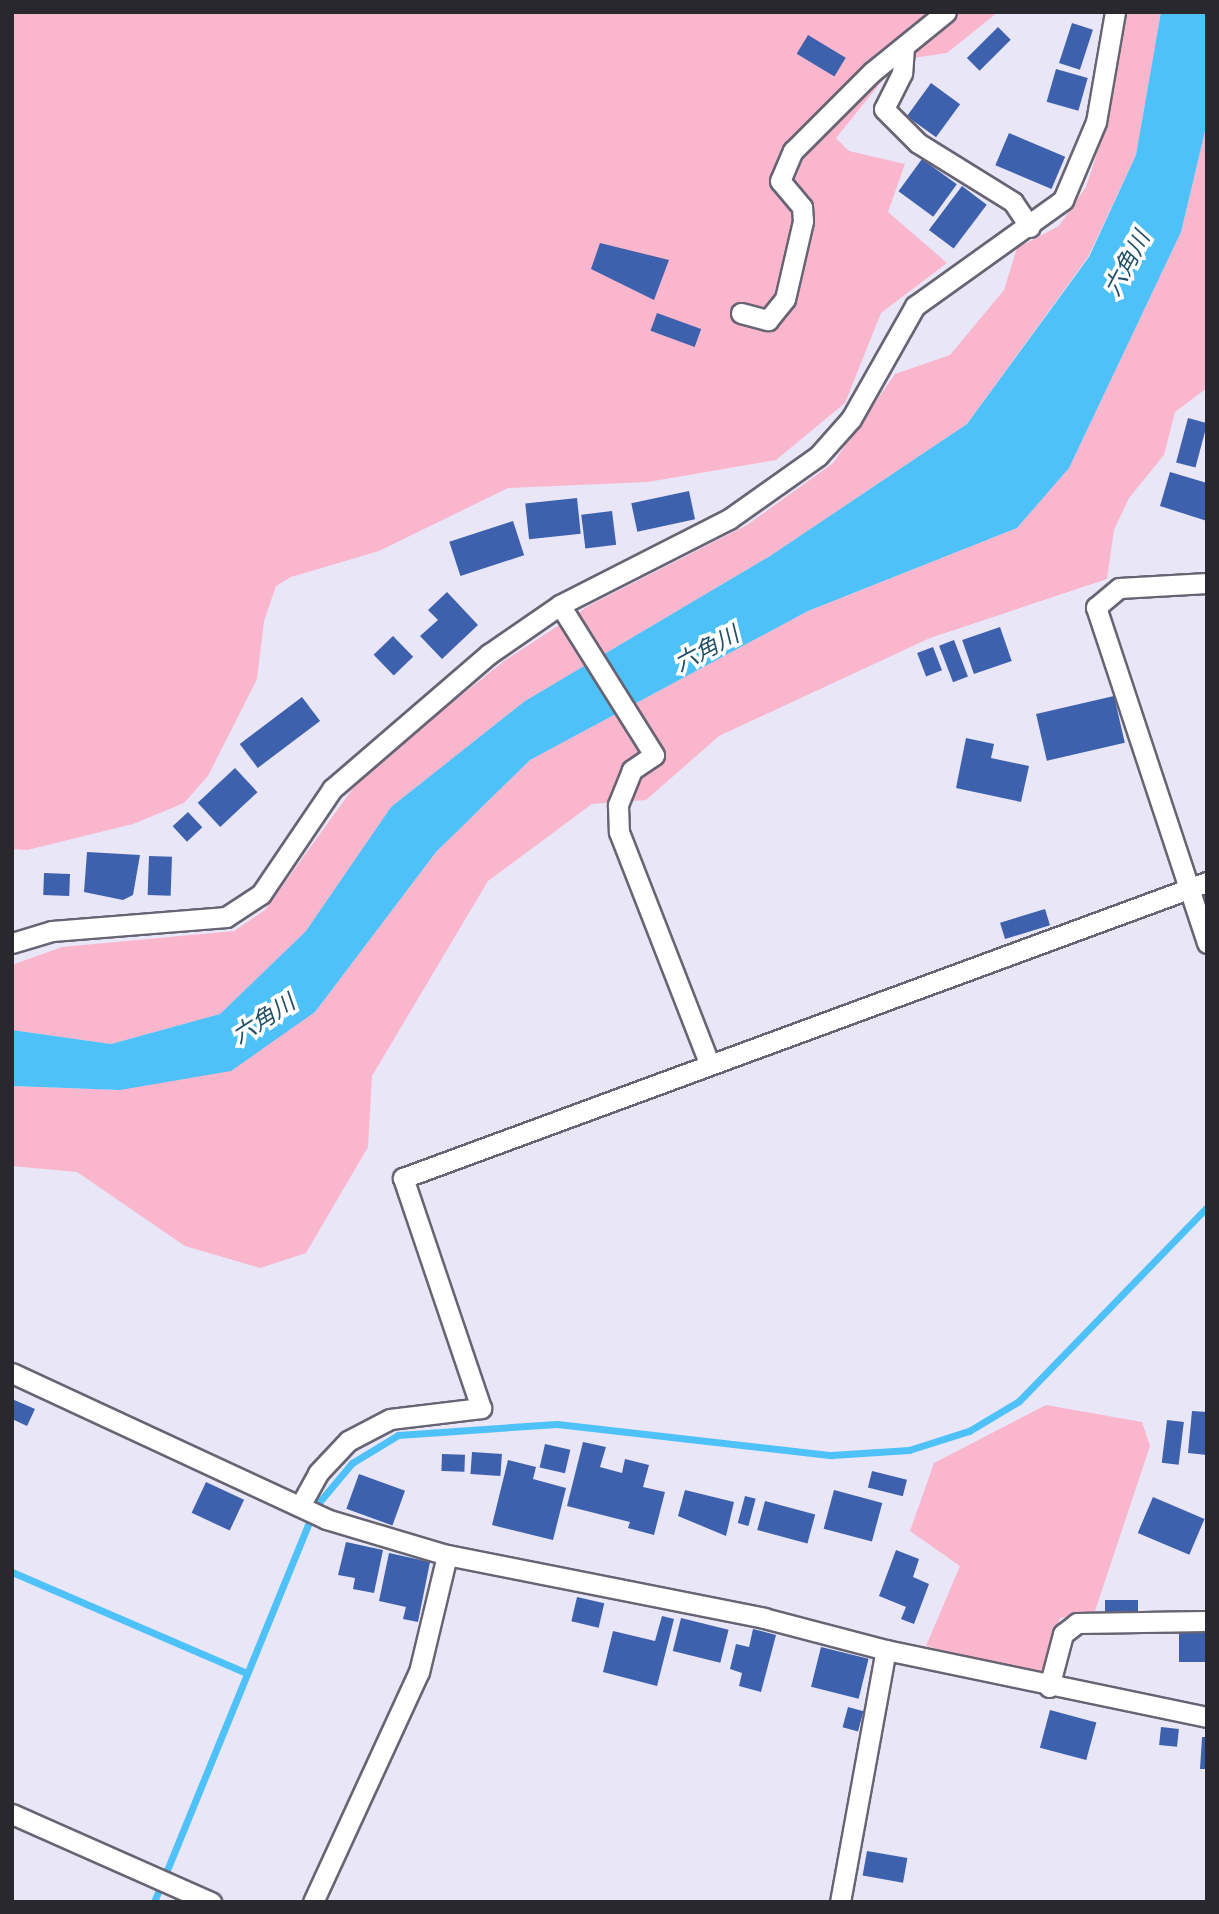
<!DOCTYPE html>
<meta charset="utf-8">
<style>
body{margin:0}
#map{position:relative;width:1219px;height:1914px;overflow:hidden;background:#e9e6f7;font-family:"Noto Sans","Noto Sans JP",sans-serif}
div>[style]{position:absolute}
.green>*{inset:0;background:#fab6cc}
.water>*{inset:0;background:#4ec1f8}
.stream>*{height:7px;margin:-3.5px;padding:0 3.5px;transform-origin:3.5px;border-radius:3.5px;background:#4ec1f8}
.building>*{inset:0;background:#3e61ae;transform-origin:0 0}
.roads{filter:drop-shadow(2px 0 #676473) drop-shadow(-2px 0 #676473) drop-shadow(0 2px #676473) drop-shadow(0 -2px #676473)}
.minor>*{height:19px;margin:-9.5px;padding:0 9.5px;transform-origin:9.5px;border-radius:9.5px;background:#fff}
span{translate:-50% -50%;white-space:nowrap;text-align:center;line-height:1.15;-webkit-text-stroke:7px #fff;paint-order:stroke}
.water-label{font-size:23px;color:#215067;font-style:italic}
.frame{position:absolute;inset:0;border:14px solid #29282e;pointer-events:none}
</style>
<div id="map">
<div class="green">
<div style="clip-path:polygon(12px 12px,998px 12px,947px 53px,899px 60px,836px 138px,849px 151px,905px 164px,888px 212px,947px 263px,881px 313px,845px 403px,776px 460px,648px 482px,508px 488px,379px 551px,291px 577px,276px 586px,264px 621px,257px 679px,208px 776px,184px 803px,133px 824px,27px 850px,12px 849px)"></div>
<div style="clip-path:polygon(1124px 12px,1161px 12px,1136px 155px,1088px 257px,967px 424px,770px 556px,525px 701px,391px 807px,306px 931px,220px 1014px,111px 1044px,12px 1030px,12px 965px,62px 947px,234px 931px,265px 910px,364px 773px,504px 661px,590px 605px,747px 525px,833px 463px,895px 374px,950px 355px,1004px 290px,1017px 248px,1059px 226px,1086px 187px,1107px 122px)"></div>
<div style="clip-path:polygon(1207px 123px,1207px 388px,1175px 412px,1164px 455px,1129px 498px,1114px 530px,1107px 579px,930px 638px,719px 736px,646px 800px,592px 804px,488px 881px,372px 1076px,368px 1147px,306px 1253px,260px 1268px,185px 1246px,77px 1172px,12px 1166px,12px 1086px,120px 1090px,315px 1012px,436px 852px,530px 760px,808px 611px,1017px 528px,1069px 468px,1181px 232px)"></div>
<div style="clip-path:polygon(1046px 1405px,1142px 1422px,1150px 1446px,1094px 1614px,1060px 1618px,1044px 1676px,926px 1646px,960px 1566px,910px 1531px,934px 1463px)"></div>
</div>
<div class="water">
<div style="clip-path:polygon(1161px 12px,1207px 12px,1207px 123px,1181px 232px,1069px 468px,1017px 528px,808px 611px,530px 760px,436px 852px,315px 1012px,231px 1071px,120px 1090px,12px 1086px,12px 1030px,111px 1044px,220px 1014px,306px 931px,391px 807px,525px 701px,770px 556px,967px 424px,1089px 257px,1136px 155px)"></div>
</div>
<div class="stream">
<div style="left:12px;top:1572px;width:256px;rotate:23.3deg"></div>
<div style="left:154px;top:1902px;width:428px;rotate:-67.8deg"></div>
<div style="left:316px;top:1506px;width:56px;rotate:-50.1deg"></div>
<div style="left:352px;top:1463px;width:54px;rotate:-31.3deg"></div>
<div style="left:398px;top:1435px;width:159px;rotate:-4deg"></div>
<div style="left:557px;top:1424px;width:276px;rotate:6.5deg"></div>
<div style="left:831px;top:1455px;width:78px;rotate:-3.7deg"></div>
<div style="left:909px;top:1450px;width:63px;rotate:-17.6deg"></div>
<div style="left:969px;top:1431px;width:58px;rotate:-31deg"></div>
<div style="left:1019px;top:1401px;width:270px;rotate:-45.9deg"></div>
</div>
<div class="building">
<div style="left:1072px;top:23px;width:22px;height:42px;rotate:18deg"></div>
<div style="left:998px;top:27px;width:18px;height:44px;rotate:45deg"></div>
<div style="left:808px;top:35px;width:44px;height:22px;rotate:31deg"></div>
<div style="left:1056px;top:69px;width:33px;height:34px;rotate:16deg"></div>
<div style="left:931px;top:83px;width:36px;height:41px;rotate:36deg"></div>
<div style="left:1009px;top:133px;width:61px;height:35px;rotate:23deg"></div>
<div style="left:922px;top:159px;width:43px;height:40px;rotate:36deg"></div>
<div style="left:962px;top:186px;width:31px;height:55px;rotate:37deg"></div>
<div style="clip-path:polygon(600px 243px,669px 260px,654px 300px,591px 269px)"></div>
<div style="left:657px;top:313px;width:47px;height:19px;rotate:20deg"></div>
<div style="left:1188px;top:418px;width:20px;height:46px;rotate:15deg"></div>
<div style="clip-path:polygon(1170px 472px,1207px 483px,1207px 521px,1160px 506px)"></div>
<div style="left:689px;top:491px;width:29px;height:59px;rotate:78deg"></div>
<div style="left:577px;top:498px;width:36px;height:52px;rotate:84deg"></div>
<div style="left:612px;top:511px;width:34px;height:31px;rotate:83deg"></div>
<div style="left:513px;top:521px;width:36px;height:67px;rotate:72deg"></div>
<div style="clip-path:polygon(447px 592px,478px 625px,442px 659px,420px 636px,438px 620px,428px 610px)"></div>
<div style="left:1000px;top:627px;width:36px;height:40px;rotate:71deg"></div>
<div style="left:393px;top:636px;width:29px;height:27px;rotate:46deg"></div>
<div style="left:954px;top:640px;width:39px;height:16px;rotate:69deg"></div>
<div style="left:933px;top:647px;width:25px;height:17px;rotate:69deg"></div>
<div style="left:1114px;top:696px;width:48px;height:80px;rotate:77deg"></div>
<div style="left:302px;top:697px;width:30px;height:78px;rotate:53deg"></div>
<div style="clip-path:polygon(966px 738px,994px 744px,991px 758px,1029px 766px,1021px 802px,956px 788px)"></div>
<div style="left:235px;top:768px;width:33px;height:51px;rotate:47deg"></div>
<div style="left:188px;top:812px;width:21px;height:21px;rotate:47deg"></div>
<div style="clip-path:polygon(87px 852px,140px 855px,133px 895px,123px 900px,84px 892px)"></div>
<div style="left:149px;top:856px;width:23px;height:39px;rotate:2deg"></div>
<div style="left:44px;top:873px;width:26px;height:22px;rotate:2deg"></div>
<div style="left:1045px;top:909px;width:17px;height:47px;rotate:73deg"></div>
<div style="clip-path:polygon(12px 1399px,35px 1409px,27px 1426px,12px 1419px)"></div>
<div style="clip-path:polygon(1192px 1411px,1207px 1412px,1207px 1455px,1188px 1453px)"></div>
<div style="left:1167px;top:1420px;width:17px;height:43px;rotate:7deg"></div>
<div style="clip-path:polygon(583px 1442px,606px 1447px,600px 1467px,622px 1473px,625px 1459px,649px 1465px,643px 1487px,665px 1492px,654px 1535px,628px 1528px,630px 1522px,567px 1506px)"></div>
<div style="left:545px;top:1444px;width:26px;height:24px;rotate:13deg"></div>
<div style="left:472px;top:1452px;width:30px;height:22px;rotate:4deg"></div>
<div style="left:442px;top:1454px;width:23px;height:17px;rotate:2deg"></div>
<div style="clip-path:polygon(508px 1460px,536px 1467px,533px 1479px,566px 1488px,553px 1540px,492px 1525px)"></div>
<div style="left:872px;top:1471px;width:36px;height:17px;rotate:14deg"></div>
<div style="left:359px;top:1474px;width:49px;height:37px;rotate:20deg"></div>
<div style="left:206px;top:1482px;width:42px;height:34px;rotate:25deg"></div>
<div style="clip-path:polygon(685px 1490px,734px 1502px,726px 1536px,678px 1516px)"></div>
<div style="left:834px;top:1490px;width:50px;height:40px;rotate:15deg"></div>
<div style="left:745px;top:1496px;width:11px;height:28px;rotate:15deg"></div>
<div style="left:1153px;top:1497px;width:56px;height:39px;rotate:23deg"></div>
<div style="left:765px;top:1501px;width:52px;height:30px;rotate:15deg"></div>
<div style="clip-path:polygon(346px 1542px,383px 1550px,374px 1593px,353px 1589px,355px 1578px,338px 1575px)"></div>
<div style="clip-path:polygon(896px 1550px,919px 1559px,913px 1577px,929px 1584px,914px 1624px,901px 1619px,906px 1607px,879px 1596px)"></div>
<div style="clip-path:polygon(389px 1553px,430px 1562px,418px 1622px,403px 1619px,406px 1607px,379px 1601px)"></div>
<div style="left:577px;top:1597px;width:28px;height:25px;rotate:13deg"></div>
<div style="left:1138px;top:1600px;width:14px;height:33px;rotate:90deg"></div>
<div style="clip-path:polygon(662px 1616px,674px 1619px,657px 1686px,603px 1672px,613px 1631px,655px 1641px)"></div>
<div style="left:681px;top:1618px;width:49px;height:34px;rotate:14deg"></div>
<div style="clip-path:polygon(753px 1629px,776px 1635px,761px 1692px,739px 1686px,742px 1673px,730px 1669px,736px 1644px,749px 1647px)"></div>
<div style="left:1207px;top:1630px;width:32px;height:28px;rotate:90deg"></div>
<div style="left:821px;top:1647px;width:49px;height:41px;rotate:14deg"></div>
<div style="left:848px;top:1707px;width:16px;height:21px;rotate:15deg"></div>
<div style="left:1050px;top:1710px;width:48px;height:39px;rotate:15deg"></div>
<div style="left:1161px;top:1727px;width:18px;height:18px;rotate:6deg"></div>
<div style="clip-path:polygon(1202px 1737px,1207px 1737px,1207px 1769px,1200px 1769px)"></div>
<div style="left:867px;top:1851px;width:41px;height:25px;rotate:10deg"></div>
</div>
<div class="roads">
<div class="minor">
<div style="left:904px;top:47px;width:26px;rotate:94deg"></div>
<div style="left:902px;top:73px;width:40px;rotate:116.6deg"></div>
<div style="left:884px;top:109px;width:48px;rotate:45deg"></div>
<div style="left:918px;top:143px;width:112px;rotate:31.8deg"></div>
<div style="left:1013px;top:202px;width:30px;rotate:56deg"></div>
<div style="left:741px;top:313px;width:28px;rotate:15deg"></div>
<div style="left:768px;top:320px;width:27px;rotate:-51deg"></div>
<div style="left:785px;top:299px;width:80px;rotate:-77deg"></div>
<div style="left:803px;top:221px;width:14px;rotate:-94deg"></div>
<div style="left:802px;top:207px;width:34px;rotate:-130deg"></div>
<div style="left:780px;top:181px;width:33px;rotate:-67deg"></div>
<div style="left:793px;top:151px;width:112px;rotate:-45deg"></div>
<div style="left:872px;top:72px;width:95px;rotate:-39deg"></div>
<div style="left:1207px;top:583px;width:88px;rotate:176.7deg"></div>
<div style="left:1119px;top:588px;width:30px;rotate:140deg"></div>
<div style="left:1096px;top:607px;width:354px;rotate:71.7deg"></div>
<div style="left:560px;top:605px;width:177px;rotate:57.9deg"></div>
<div style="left:654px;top:755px;width:27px;rotate:146deg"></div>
<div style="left:632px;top:770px;width:38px;rotate:112deg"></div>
<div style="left:618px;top:805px;width:27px;rotate:88deg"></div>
<div style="left:619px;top:832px;width:248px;rotate:68.7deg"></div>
<div style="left:12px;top:943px;width:42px;rotate:-16.7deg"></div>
<div style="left:52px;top:931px;width:175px;rotate:-4.6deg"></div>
<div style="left:226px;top:917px;width:42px;rotate:-33.3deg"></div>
<div style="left:261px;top:894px;width:127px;rotate:-55.9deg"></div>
<div style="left:332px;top:789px;width:207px;rotate:-40.7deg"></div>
<div style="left:489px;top:654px;width:86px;rotate:-34.6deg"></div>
<div style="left:560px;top:605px;width:190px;rotate:-27deg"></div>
<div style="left:729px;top:519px;width:109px;rotate:-35.3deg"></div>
<div style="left:818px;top:456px;width:50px;rotate:-48.3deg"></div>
<div style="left:851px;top:419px;width:130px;rotate:-60.5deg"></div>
<div style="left:915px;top:306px;width:182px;rotate:-35.6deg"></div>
<div style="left:1063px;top:200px;width:85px;rotate:-67.1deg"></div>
<div style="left:1096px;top:122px;width:112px;rotate:-80.2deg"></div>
<div style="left:12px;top:1373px;width:346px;rotate:24.9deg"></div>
<div style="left:326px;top:1519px;width:126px;rotate:16.6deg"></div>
<div style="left:447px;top:1555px;width:323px;rotate:11.2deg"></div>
<div style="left:764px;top:1618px;width:126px;rotate:14.7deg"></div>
<div style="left:886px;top:1650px;width:328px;rotate:11.8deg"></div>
<div style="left:300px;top:1506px;width:38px;rotate:-61deg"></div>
<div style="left:318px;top:1473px;width:44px;rotate:-46.8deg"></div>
<div style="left:348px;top:1441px;width:47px;rotate:-27.6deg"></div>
<div style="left:390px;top:1419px;width:92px;rotate:-6.9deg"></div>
<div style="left:481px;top:1408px;width:243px;rotate:-108.7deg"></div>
<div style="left:403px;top:1178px;width:857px;rotate:-20.21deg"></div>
<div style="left:1049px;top:1687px;width:55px;rotate:-75.2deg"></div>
<div style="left:1063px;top:1634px;width:18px;rotate:-38deg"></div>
<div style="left:1077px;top:1623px;width:130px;rotate:-0.9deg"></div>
<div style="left:12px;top:1814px;width:218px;rotate:23.9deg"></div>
<div style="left:313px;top:1902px;width:253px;rotate:-65.3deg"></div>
<div style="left:419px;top:1672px;width:120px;rotate:-76.5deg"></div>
<div style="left:840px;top:1902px;width:256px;rotate:-79.7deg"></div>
</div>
</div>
<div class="water-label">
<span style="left:1126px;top:263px;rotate:-62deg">六角川</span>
<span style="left:706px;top:648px;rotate:-28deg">六角川</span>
<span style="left:263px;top:1018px;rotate:-33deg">六角川</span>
</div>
<div class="frame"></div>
</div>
